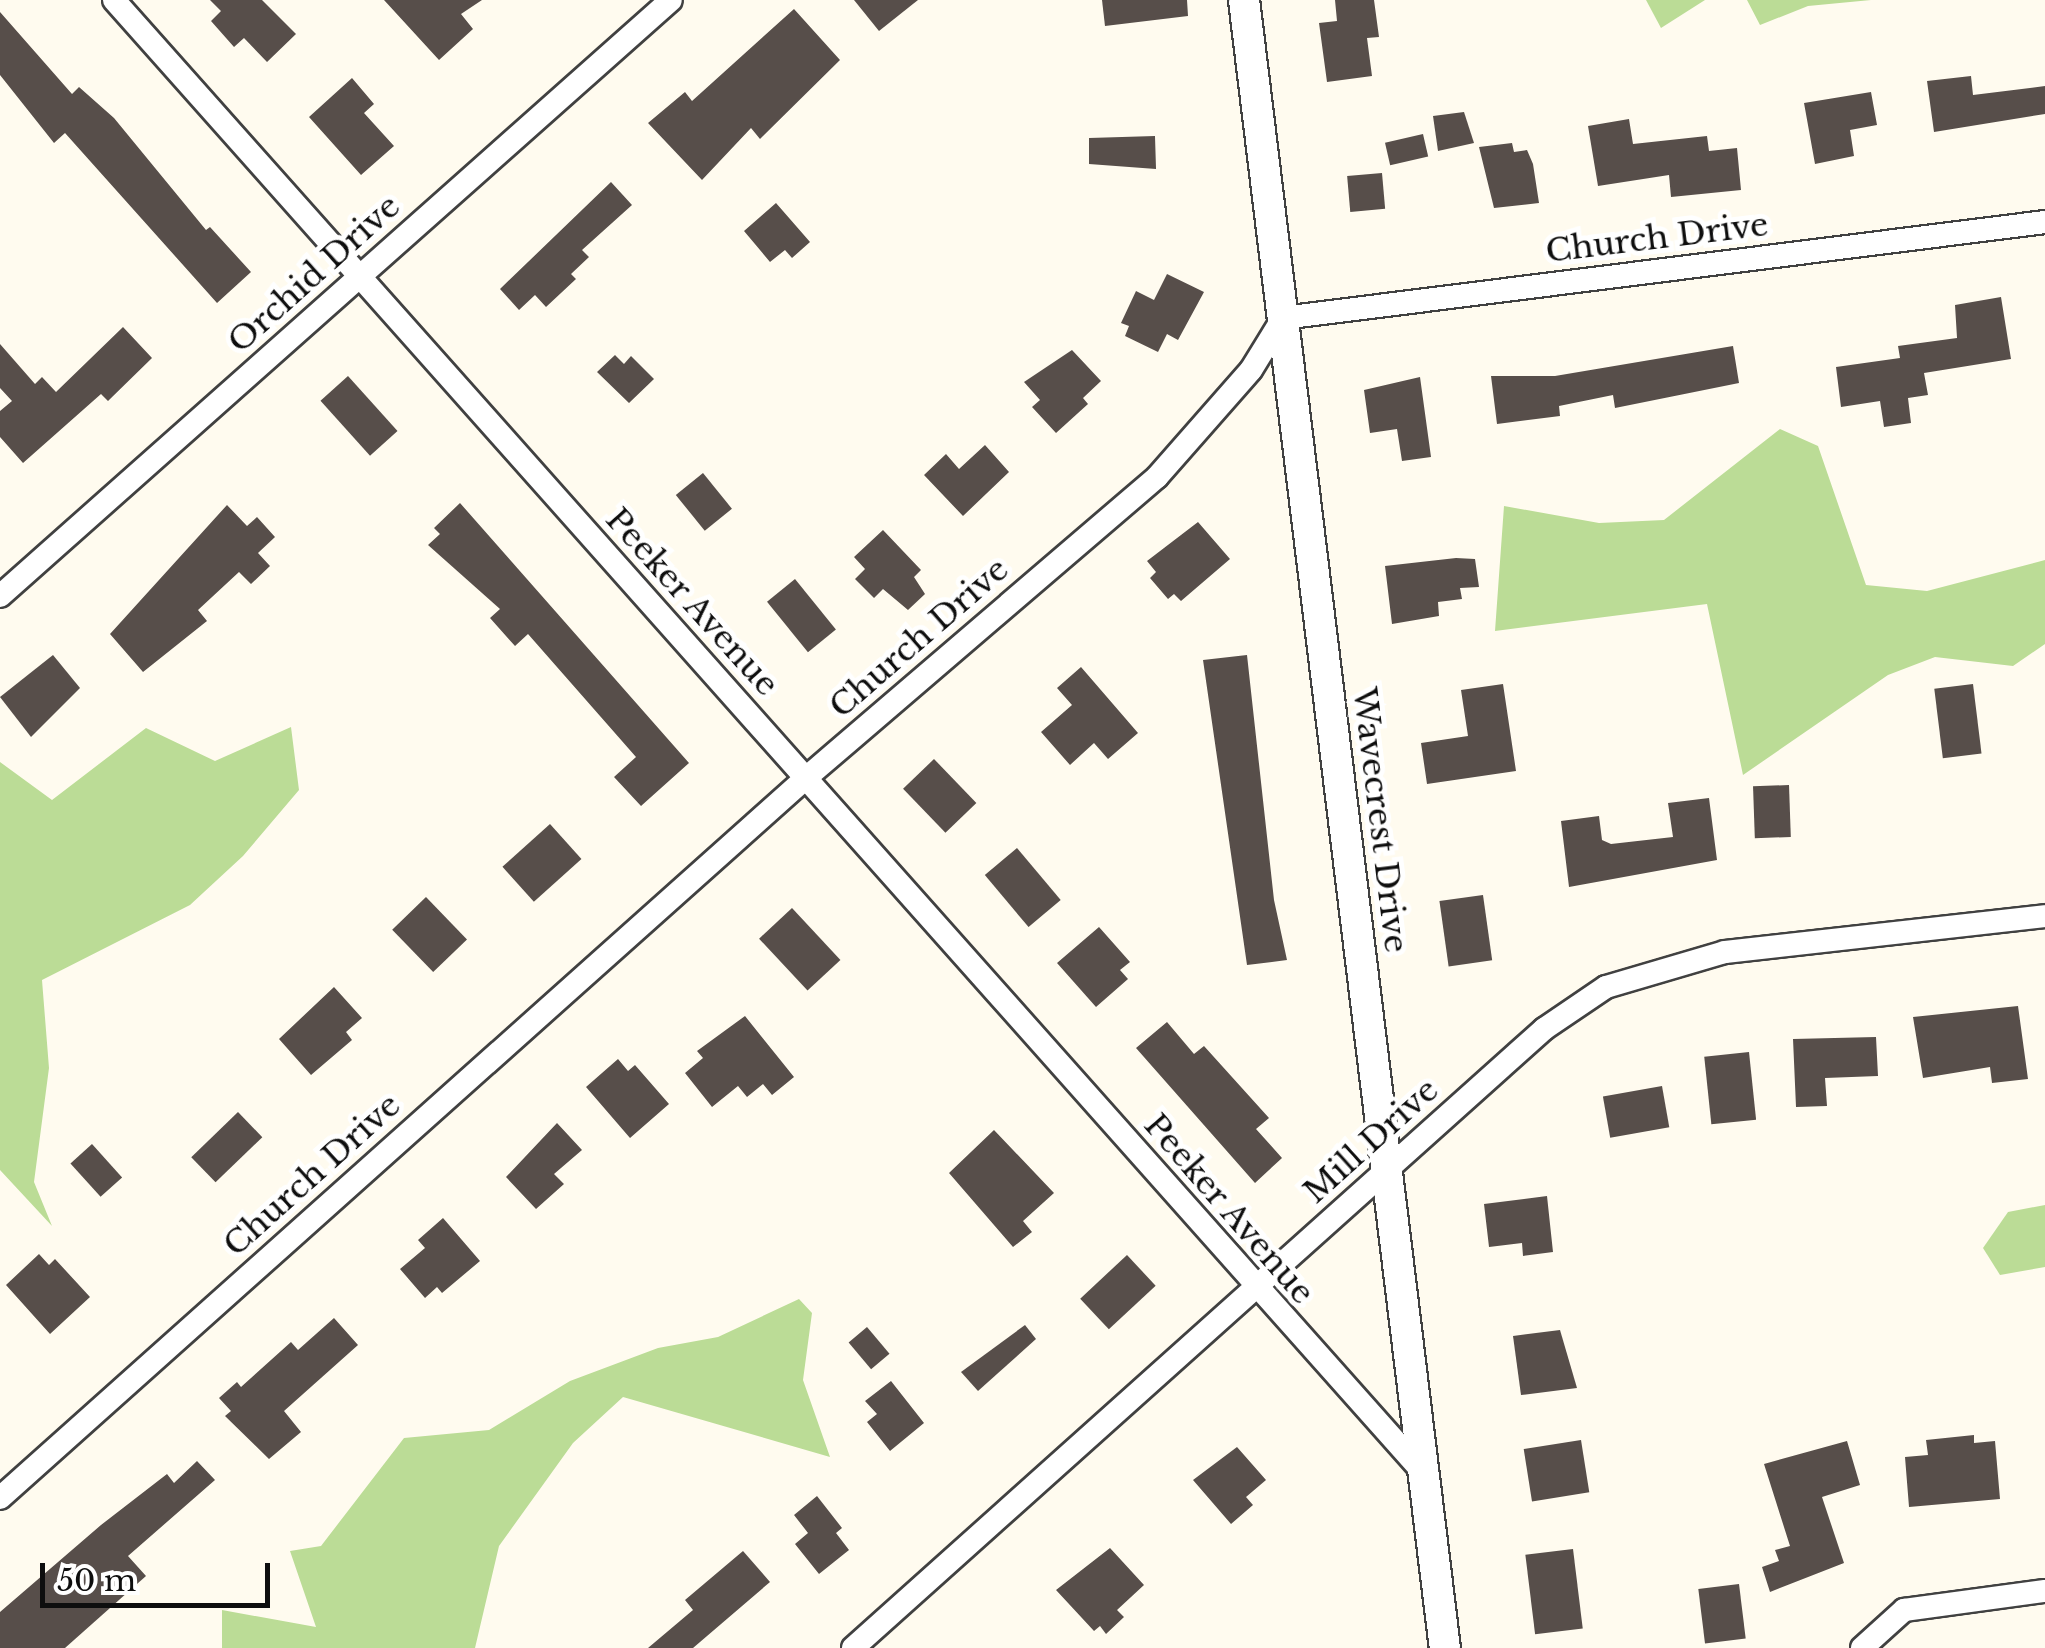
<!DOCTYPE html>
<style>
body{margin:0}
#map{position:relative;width:2045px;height:1648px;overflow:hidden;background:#fffbef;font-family:"Libre Baskerville",serif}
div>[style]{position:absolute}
.forest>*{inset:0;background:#bbdc96}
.building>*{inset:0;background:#574e4a;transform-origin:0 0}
.roads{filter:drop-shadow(2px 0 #414141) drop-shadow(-2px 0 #414141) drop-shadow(0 2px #414141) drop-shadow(0 -2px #414141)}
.minor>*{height:22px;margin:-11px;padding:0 11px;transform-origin:11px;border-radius:11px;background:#fff}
.tertiary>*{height:30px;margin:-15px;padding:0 15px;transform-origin:15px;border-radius:15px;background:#fff}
span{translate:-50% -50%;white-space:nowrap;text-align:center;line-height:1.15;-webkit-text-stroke:10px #fff;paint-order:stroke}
.street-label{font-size:32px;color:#0e0e0e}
.scale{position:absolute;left:40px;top:1563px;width:230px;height:45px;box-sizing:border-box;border:5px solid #0e0e0e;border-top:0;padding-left:12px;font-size:30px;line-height:35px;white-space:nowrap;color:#0e0e0e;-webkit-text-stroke:8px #fff;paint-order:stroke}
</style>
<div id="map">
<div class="forest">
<div style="clip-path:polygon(1646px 0,1705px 0,1661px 28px)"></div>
<div style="clip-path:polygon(1747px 0,1871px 0,1808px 6px,1760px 25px)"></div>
<div style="clip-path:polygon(1780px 429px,1818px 446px,1866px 585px,1927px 591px,2045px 560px,2045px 644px,2013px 666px,1935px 657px,1888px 675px,1743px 775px,1707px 604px,1495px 631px,1504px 506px,1599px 523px,1664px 520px)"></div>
<div style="clip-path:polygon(291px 727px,299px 790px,243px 856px,190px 905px,42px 980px,49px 1068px,34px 1182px,52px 1226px,0 1170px,0 762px,52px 800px,146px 728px,215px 761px)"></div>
<div style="clip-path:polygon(2045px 1205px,2045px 1267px,2000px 1275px,1983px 1248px,2008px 1212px)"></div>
<div style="clip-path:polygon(799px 1299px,812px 1313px,803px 1380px,830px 1457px,623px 1397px,573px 1443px,499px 1546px,475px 1648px,222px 1648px,222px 1610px,316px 1627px,290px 1551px,321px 1546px,404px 1438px,489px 1430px,570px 1381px,658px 1348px,718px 1337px)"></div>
</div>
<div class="building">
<div style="clip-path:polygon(210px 0,262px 0,296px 34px,267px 62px,244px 38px,234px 47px,211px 21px,221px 11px)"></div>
<div style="clip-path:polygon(384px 0,482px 0,461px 14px,473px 29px,439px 60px)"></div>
<div style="clip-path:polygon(854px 0,918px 0,879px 31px)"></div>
<div style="clip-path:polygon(1102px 0,1187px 0,1188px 16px,1105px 26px)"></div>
<div style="clip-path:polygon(1335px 0,1374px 0,1379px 37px,1367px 38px,1372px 76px,1327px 82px,1319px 23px,1337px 21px)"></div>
<div style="clip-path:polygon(794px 9px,840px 60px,760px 139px,751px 128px,702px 180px,648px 123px,685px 92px,692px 101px)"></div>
<div style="clip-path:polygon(0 12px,72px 94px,79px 87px,114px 118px,206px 230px,210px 227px,251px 272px,217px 303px,65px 133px,54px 143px,0 75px)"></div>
<div style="clip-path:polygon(1971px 76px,1973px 95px,2045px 86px,2045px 114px,1934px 132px,1927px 81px)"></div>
<div style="clip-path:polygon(352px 78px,374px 104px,364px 113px,394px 146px,361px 175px,309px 117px)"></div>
<div style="clip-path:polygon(1871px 92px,1877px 125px,1850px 130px,1854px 156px,1815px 164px,1804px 103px)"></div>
<div style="clip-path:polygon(1464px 112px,1474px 143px,1438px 151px,1433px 116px)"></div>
<div style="clip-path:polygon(1629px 119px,1633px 144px,1707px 136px,1709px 151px,1737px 148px,1741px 190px,1671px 197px,1669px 175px,1598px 186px,1588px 126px)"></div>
<div style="left:1423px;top:134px;width:23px;height:39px;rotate:77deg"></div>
<div style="clip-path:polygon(1155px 136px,1156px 169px,1089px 164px,1089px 138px)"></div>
<div style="clip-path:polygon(1512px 143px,1514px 152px,1527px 150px,1533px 164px,1539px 203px,1494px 208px,1479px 147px)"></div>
<div style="left:1382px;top:173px;width:36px;height:35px;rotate:85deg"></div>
<div style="clip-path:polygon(611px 182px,632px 205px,582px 250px,589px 257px,571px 274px,576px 279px,546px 307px,535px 295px,519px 310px,500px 289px)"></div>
<div style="clip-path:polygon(776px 203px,810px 242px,792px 258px,785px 250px,770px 262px,744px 231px)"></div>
<div style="clip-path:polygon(1167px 274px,1204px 292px,1178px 340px,1167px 334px,1158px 352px,1125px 336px,1129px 326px,1121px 323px,1136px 291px,1154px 300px)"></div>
<div style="clip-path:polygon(2001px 297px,2011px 359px,1924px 373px,1928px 395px,1908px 398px,1911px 423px,1884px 427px,1880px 401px,1841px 407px,1836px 367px,1900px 358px,1898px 346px,1957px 338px,1955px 305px)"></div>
<div style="clip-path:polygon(123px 327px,152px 358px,108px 401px,101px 394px,23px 463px,0 437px,0 411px,12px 401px,0 388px,0 344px,35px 384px,42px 377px,56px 392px)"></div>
<div style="clip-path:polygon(1733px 346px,1739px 383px,1615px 408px,1613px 395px,1559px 406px,1560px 416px,1497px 424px,1491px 376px,1555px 376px)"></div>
<div style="clip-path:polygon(1072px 350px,1101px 381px,1083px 398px,1088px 404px,1056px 433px,1032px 407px,1040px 400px,1024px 382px)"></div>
<div style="clip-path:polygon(615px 355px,624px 364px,631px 356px,654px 379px,629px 403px,597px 372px)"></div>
<div style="left:348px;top:376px;width:74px;height:37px;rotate:48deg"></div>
<div style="clip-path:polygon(1420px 377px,1431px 457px,1402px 461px,1397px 429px,1370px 433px,1364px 390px)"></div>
<div style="clip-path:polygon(985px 445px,1009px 472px,963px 516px,924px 475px,946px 454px,959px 469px)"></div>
<div style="left:703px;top:473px;width:46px;height:35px;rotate:51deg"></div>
<div style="clip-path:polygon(460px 503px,689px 763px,641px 806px,614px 777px,636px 757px,528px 634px,515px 646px,490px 618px,500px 609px,428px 545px,440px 534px,434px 528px)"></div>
<div style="clip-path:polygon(227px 505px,247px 526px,257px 517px,275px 537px,258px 553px,270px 566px,251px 584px,239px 572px,198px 610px,207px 621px,143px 672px,110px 634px)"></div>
<div style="clip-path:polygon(1198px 522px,1230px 559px,1181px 601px,1174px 594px,1168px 599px,1150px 578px,1156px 572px,1147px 561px)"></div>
<div style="clip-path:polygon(883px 530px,921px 570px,914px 577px,925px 594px,908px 610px,883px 589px,874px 598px,855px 579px,865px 569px,854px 557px)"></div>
<div style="clip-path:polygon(1456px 558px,1475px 559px,1479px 587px,1460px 588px,1462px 599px,1438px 602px,1439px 616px,1392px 624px,1385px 566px)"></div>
<div style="left:795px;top:579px;width:65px;height:36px;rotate:51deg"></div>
<div style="clip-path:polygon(53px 655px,80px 688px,31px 737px,0 697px)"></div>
<div style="clip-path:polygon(1247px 655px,1274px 900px,1287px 960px,1247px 965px,1203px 660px)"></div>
<div style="clip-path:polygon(1081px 667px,1138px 733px,1108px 759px,1094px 743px,1070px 765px,1041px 732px,1072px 705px,1057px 688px)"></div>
<div style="clip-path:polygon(1503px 684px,1516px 771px,1427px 784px,1421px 743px,1468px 736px,1461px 690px)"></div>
<div style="left:1973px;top:684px;width:70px;height:39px;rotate:83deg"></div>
<div style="left:934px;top:759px;width:61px;height:43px;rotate:46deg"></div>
<div style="left:1789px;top:785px;width:52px;height:36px;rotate:88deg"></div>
<div style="clip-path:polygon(1709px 798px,1717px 860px,1569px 887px,1561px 821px,1599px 816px,1602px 840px,1611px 844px,1673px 837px,1668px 803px)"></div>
<div style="left:550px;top:824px;width:47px;height:64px;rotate:48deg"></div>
<div style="left:1017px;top:848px;width:68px;height:42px;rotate:50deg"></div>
<div style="left:1483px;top:895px;width:66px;height:44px;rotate:82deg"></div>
<div style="left:426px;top:897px;width:59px;height:47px;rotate:46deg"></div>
<div style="left:792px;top:908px;width:71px;height:45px;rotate:47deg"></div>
<div style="clip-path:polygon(1099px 927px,1130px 962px,1120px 970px,1128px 979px,1096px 1007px,1057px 963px)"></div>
<div style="clip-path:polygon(334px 987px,362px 1018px,346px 1032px,352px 1040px,311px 1075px,279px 1039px)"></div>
<div style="clip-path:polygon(2018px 1006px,2028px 1079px,1992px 1083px,1990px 1067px,1923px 1078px,1913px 1017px)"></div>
<div style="clip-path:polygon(745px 1016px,794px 1077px,772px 1095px,763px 1084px,747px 1097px,738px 1086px,712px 1107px,685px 1073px,703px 1058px,697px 1051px)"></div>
<div style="clip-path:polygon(1167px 1022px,1194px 1054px,1204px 1046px,1269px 1118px,1256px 1129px,1282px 1158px,1255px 1183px,1136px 1048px)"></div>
<div style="clip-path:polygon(1876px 1037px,1878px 1076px,1825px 1078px,1827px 1106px,1796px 1107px,1793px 1039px)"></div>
<div style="left:1749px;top:1052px;width:68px;height:45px;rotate:84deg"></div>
<div style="clip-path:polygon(618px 1059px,628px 1071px,635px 1065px,669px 1104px,630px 1138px,586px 1087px)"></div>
<div style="left:1662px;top:1086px;width:42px;height:60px;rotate:80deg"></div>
<div style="left:238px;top:1112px;width:35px;height:65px;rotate:46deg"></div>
<div style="clip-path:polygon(557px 1123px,582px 1150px,554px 1174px,564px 1184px,536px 1209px,506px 1177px)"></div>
<div style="clip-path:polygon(994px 1130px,1054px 1193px,1023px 1221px,1032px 1232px,1013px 1247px,949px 1173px)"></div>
<div style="left:92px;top:1144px;width:45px;height:29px;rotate:48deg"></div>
<div style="clip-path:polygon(1547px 1196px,1553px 1252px,1523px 1256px,1522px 1243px,1489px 1247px,1484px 1204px)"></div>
<div style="clip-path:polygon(443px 1218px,480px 1261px,442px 1293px,437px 1287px,425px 1298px,400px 1269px,425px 1248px,418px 1240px)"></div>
<div style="clip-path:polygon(39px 1254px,49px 1265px,55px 1259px,90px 1297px,50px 1334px,6px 1285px)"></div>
<div style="left:1127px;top:1255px;width:42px;height:64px;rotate:47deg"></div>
<div style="clip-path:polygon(334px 1318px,358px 1345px,284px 1411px,301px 1432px,269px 1459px,225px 1416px,231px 1411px,219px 1398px,237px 1382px,241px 1387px,291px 1342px,298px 1350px)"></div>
<div style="clip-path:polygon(1025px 1325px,1036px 1339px,978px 1391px,961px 1372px)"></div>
<div style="left:867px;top:1327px;width:35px;height:24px;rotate:50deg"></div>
<div style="clip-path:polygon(1560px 1330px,1577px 1388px,1521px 1395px,1513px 1336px)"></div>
<div style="clip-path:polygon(891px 1381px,924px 1423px,890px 1451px,867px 1422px,877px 1414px,865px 1401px)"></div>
<div style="clip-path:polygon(1974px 1435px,1974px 1443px,1995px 1441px,2000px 1499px,1909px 1507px,1905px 1457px,1928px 1455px,1926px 1440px)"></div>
<div style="left:1581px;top:1440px;width:53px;height:58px;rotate:81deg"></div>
<div style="clip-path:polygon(1847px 1441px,1860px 1485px,1822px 1497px,1844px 1563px,1770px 1592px,1762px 1567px,1779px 1561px,1775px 1550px,1790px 1546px,1764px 1464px)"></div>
<div style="clip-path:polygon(1237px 1447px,1266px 1480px,1246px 1497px,1253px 1505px,1231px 1524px,1193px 1480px)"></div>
<div style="clip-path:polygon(197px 1461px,215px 1480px,128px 1556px,146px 1576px,65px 1648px,0 1648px,0 1612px,101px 1525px,167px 1474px,174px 1483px)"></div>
<div style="clip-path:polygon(817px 1496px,842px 1528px,836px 1533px,849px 1550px,819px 1574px,795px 1544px,808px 1533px,794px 1515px)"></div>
<div style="clip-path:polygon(1110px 1548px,1144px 1585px,1117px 1610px,1124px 1617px,1106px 1634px,1100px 1626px,1094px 1631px,1056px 1590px)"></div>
<div style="left:1573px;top:1549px;width:80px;height:48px;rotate:83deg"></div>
<div style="clip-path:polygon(743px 1551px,770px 1582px,693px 1648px,648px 1648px,693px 1610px,685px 1600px)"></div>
<div style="left:1739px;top:1584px;width:55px;height:41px;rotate:83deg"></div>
</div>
<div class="roads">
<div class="minor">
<div style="left:114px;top:0;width:1968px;rotate:48.36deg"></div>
<div style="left:0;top:596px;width:897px;rotate:-41.61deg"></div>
<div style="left:0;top:1498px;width:1082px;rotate:-41.78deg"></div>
<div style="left:807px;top:777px;width:461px;rotate:-40.6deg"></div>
<div style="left:1157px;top:477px;width:142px;rotate:-48.7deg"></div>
<div style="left:1251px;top:370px;width:61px;rotate:-58.4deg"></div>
<div style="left:1283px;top:318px;width:768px;rotate:-7.18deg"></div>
<div style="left:853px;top:1648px;width:928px;rotate:-41.85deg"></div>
<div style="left:1544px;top:1029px;width:75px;rotate:-34.1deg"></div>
<div style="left:1606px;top:987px;width:124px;rotate:-16.4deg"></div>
<div style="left:1725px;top:952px;width:322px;rotate:-6.4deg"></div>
<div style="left:1862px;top:1648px;width:57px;rotate:-42.1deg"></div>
<div style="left:1904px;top:1610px;width:142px;rotate:-7.7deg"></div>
</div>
<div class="tertiary">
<div style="left:1244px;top:0;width:1660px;rotate:83.05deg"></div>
</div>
</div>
<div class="street-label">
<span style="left:1657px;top:238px;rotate:-7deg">Church Drive</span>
<span style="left:314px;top:274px;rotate:-42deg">Orchid Drive</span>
<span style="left:692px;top:602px;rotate:48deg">Peeker Avenue</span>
<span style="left:919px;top:638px;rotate:-41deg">Church Drive</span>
<span style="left:1380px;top:820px;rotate:83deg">Wavecrest Drive</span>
<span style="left:1371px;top:1141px;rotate:-42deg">Mill Drive</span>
<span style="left:312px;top:1175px;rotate:-42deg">Church Drive</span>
<span style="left:1229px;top:1209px;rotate:49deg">Peeker Avenue</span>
</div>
<div class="scale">50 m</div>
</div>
